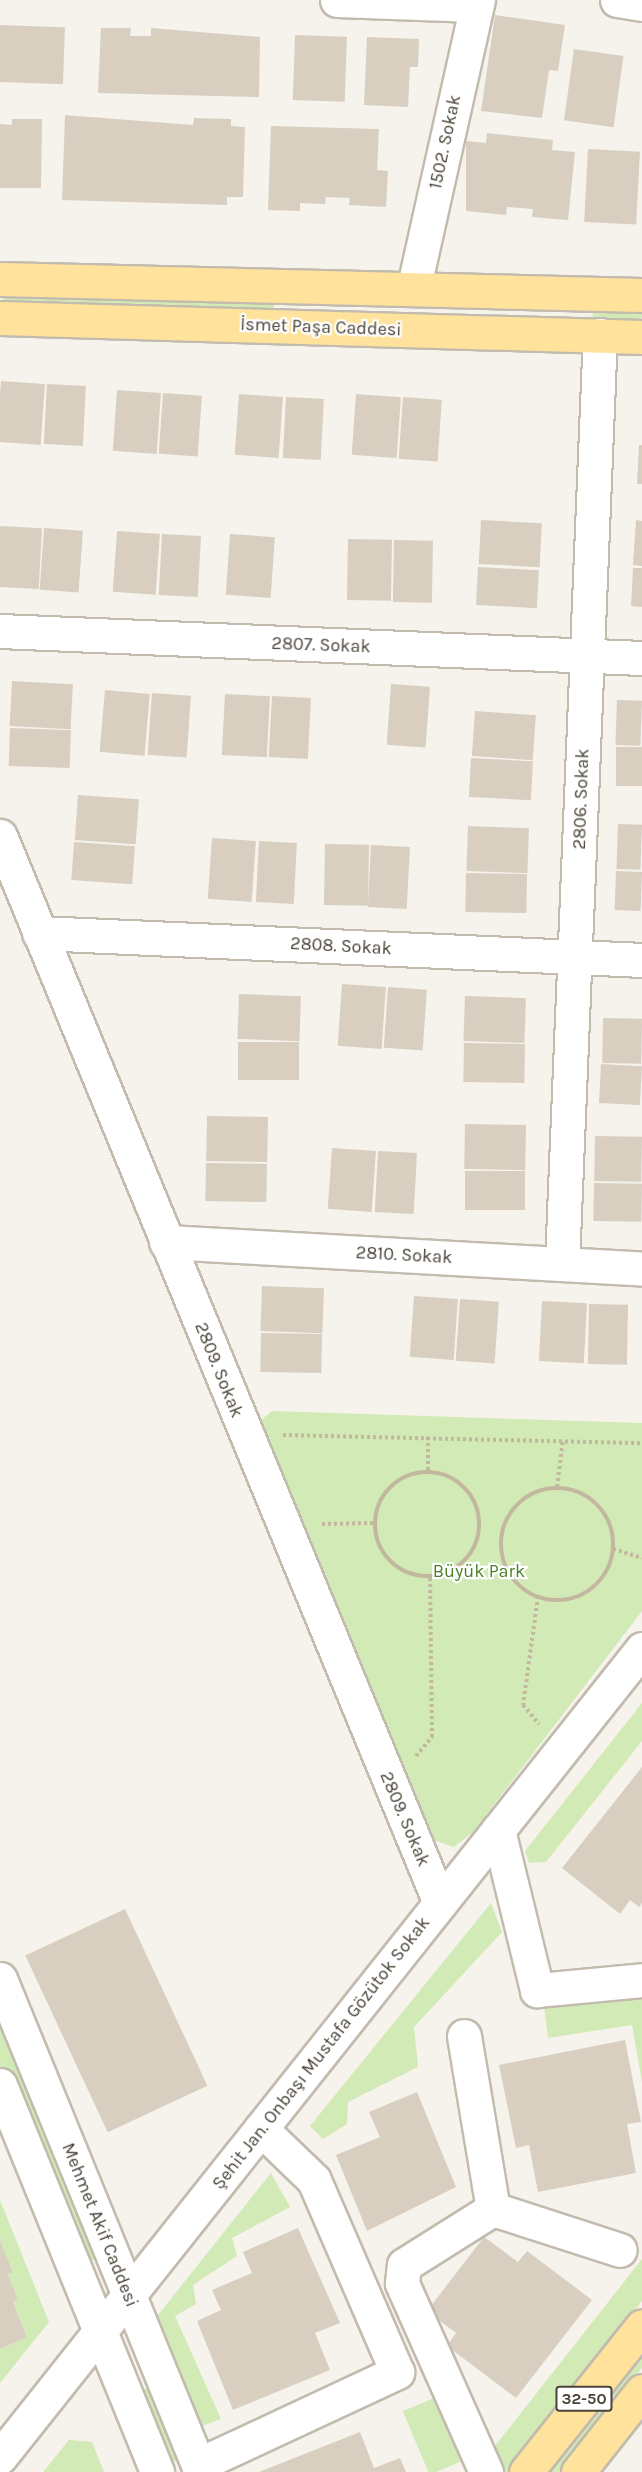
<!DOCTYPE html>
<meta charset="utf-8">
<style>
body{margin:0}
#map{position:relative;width:642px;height:2472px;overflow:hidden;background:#f6f3ec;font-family:Karla,sans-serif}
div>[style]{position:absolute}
.green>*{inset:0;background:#d2eab5;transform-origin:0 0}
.building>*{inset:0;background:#d8cfc1;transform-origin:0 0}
.path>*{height:4px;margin-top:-2px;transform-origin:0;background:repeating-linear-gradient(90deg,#c4b79f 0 3px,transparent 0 6px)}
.path>.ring{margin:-2px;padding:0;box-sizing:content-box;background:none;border:4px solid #c4b79f;border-radius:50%}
.roads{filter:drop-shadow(2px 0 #c2bbae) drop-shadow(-2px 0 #c2bbae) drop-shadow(0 2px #c2bbae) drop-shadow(0 -2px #c2bbae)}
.minor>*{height:33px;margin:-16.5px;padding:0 16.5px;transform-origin:16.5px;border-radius:16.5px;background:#fff}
.major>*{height:33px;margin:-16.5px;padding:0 16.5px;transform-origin:16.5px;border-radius:16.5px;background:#ffe39c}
span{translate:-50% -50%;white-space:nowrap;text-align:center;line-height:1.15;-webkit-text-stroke:4.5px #fff;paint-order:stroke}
.shield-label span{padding:2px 4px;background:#fff;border:2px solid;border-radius:4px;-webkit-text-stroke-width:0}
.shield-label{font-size:16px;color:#4b4439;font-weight:700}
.street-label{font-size:18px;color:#4b4439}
.park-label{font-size:18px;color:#4a7f2a}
</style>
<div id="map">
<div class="green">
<div style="left:3px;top:293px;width:271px;height:13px;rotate:1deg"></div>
<div style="left:593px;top:308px;width:49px;height:13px;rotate:2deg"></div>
<div style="clip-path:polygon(272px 1411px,642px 1423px,642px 1611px,473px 1832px,454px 1847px,430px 1839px,255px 1437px,261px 1420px)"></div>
<div style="clip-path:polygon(642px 1703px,642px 1741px,546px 1862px,529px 1863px,525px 1851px)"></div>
<div style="clip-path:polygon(491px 1903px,502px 1932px,414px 2027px,418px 2067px,348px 2102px,347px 2124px,323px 2139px,310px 2126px)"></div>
<div style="clip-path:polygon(642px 1991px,642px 2082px,632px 2025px,548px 2038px,544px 2007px)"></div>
<div style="left:0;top:2017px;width:260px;height:33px;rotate:68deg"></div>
<div style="clip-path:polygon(271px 2173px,290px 2207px,232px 2238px,237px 2256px,193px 2285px,196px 2304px,175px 2316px,221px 2419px,202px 2426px,158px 2315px)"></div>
<div style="clip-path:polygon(0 2200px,49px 2322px,0 2383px,0 2349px,27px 2337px,13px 2302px,18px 2300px,8px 2274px,13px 2271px,0 2245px)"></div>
<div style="clip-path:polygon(642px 2259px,642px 2301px,511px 2472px,499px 2472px,491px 2451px)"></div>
<div style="clip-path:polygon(642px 2347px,642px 2368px,560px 2472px,543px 2472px)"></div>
<div style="left:150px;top:2387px;width:78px;height:12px;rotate:67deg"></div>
<div style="left:434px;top:2398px;width:69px;height:34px;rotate:67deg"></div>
<div style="clip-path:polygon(69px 2440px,92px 2442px,104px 2472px,43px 2472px)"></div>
</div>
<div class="building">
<div style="clip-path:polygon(495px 15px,565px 25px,558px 71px,549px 70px,542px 118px,481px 111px)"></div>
<div style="left:0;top:25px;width:65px;height:57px;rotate:2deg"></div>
<div style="clip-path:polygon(101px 28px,131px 28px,130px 36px,151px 36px,151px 28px,260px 37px,259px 97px,98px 93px)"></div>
<div style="left:295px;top:35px;width:52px;height:65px;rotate:2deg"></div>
<div style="clip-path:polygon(367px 37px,419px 39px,418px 67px,410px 67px,408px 107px,364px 105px)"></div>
<div style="left:574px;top:49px;width:50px;height:72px;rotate:8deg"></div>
<div style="clip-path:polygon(65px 115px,193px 125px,194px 118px,231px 119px,231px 126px,245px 127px,243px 197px,227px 197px,227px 205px,62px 200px)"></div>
<div style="clip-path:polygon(12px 119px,42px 119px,41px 188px,0 188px,0 124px,12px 125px)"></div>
<div style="clip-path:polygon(271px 126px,379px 129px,377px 170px,388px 171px,386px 207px,349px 205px,350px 198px,326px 197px,325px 204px,300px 203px,300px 211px,268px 210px)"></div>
<div style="clip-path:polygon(487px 133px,553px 140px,552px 150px,575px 152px,568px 220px,532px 217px,533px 209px,507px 207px,506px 215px,466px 211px,466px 141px,486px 143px)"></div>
<div style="left:588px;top:149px;width:52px;height:73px;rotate:3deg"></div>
<div style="left:1px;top:381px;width:44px;height:61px;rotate:4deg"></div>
<div style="left:47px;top:384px;width:39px;height:60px;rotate:3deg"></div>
<div style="left:117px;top:390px;width:44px;height:61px;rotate:4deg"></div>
<div style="left:163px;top:393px;width:39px;height:61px;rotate:4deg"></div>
<div style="left:239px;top:394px;width:44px;height:61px;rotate:4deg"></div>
<div style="left:356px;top:394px;width:45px;height:61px;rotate:4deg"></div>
<div style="left:286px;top:397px;width:38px;height:61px;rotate:3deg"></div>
<div style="left:403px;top:397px;width:39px;height:62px;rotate:4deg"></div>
<div style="clip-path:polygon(639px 445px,642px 445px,642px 484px,637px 484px)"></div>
<div style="left:481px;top:520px;width:61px;height:44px;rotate:3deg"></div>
<div style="clip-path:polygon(636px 520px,642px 521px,642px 566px,633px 565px)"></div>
<div style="left:0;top:526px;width:42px;height:61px;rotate:3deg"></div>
<div style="left:44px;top:528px;width:39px;height:62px;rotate:4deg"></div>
<div style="left:117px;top:531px;width:43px;height:61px;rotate:4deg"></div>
<div style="left:162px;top:534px;width:39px;height:61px;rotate:3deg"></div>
<div style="left:230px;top:534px;width:45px;height:61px;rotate:4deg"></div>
<div style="left:348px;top:539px;width:44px;height:61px;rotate:1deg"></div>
<div style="left:394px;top:540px;width:39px;height:62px;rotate:1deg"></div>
<div style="left:478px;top:567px;width:61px;height:38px;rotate:3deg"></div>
<div style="clip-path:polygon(633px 568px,642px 568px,642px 607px,631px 606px)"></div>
<div style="left:12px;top:681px;width:61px;height:45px;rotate:3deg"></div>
<div style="left:391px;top:684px;width:39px;height:61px;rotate:4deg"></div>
<div style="left:105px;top:690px;width:45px;height:62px;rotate:5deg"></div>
<div style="left:152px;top:693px;width:39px;height:62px;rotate:4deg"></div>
<div style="left:225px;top:694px;width:45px;height:61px;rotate:3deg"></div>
<div style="left:272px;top:696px;width:39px;height:61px;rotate:3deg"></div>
<div style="left:617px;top:700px;width:25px;height:45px;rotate:2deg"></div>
<div style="left:475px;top:711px;width:61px;height:45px;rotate:4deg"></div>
<div style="left:10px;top:728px;width:61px;height:38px;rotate:2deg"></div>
<div style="left:616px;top:747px;width:26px;height:39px"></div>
<div style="left:471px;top:758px;width:62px;height:39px;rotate:3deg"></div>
<div style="left:78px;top:795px;width:61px;height:45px;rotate:4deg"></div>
<div style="left:618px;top:824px;width:24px;height:45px;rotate:2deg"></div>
<div style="left:468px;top:826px;width:61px;height:45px;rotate:2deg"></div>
<div style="left:212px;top:838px;width:44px;height:61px;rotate:4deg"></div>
<div style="left:259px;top:841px;width:38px;height:61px;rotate:3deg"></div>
<div style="left:74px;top:842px;width:61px;height:38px;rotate:4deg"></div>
<div style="left:325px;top:844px;width:44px;height:61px;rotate:1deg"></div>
<div style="left:371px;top:845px;width:39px;height:62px;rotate:3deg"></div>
<div style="left:616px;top:871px;width:26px;height:39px;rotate:2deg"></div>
<div style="left:466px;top:873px;width:61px;height:39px;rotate:1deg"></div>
<div style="left:342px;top:984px;width:44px;height:62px;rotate:4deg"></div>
<div style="left:388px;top:987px;width:39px;height:61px;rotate:4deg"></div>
<div style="left:239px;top:994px;width:62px;height:45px;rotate:2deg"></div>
<div style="left:465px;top:996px;width:61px;height:45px;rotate:2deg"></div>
<div style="left:603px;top:1018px;width:39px;height:45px;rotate:1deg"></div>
<div style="left:238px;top:1042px;width:61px;height:38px"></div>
<div style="left:464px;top:1043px;width:61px;height:39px;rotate:1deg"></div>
<div style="left:601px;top:1064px;width:41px;height:39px;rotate:3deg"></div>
<div style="left:207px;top:1116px;width:61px;height:45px;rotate:1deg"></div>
<div style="left:465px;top:1124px;width:61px;height:45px;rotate:1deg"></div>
<div style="left:595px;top:1136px;width:47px;height:45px;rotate:1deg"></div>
<div style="left:332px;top:1148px;width:44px;height:61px;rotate:4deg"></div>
<div style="left:378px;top:1151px;width:39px;height:61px;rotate:3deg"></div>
<div style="left:206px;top:1163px;width:61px;height:38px;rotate:1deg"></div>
<div style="left:465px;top:1171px;width:60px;height:39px"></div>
<div style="left:594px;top:1183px;width:48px;height:38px;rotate:1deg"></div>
<div style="left:262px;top:1286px;width:62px;height:45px;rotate:2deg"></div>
<div style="left:414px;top:1296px;width:44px;height:61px;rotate:4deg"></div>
<div style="left:460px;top:1299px;width:39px;height:62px;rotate:4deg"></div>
<div style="left:542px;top:1301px;width:45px;height:60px;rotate:3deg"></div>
<div style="left:589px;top:1304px;width:39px;height:60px;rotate:1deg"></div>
<div style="left:261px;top:1333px;width:61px;height:39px;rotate:1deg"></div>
<div style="clip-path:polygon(642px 1767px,642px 1903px,639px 1907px,630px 1900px,620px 1914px,562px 1868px)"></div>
<div style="left:125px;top:1909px;width:195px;height:110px;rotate:65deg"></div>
<div style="clip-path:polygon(625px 2040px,641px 2122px,627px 2124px,636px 2173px,538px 2192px,529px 2145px,516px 2148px,499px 2065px)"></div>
<div style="clip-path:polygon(417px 2092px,456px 2187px,367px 2231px,336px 2155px,380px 2137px,369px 2112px)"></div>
<div style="clip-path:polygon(298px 2228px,340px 2323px,315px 2333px,330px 2370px,233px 2410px,197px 2321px,221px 2310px,212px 2290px,252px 2273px,243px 2252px)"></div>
<div style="clip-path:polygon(484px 2237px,518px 2262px,527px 2251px,592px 2300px,516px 2398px,447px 2346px,456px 2333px,427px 2311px)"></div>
<div style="clip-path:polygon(0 2241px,13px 2272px,8px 2274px,18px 2300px,13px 2302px,27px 2337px,0 2349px)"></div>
<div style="clip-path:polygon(360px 2432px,374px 2468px,400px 2458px,406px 2472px,259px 2472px)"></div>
</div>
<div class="path">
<div style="left:283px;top:1435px;width:359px;rotate:1.3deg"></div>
<div style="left:428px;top:1437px;width:35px;rotate:90deg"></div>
<div class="ring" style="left:375px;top:1472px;width:100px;height:100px"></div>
<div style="left:557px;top:1487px;width:47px;rotate:-82.7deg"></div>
<div class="ring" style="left:501px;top:1488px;width:108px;height:108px"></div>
<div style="left:322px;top:1524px;width:52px;rotate:-1.1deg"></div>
<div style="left:613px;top:1549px;width:30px;rotate:17deg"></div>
<div style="left:538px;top:1596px;width:110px;rotate:97.8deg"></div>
<div style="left:523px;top:1705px;width:25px;rotate:50deg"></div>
<div style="left:416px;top:1756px;width:25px;rotate:-50deg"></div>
<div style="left:432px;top:1737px;width:160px;rotate:-90.7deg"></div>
</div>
<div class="roads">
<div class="minor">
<div style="left:337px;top:0;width:138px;rotate:2.1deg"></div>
<div style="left:617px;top:0;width:25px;rotate:9deg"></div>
<div style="left:414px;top:286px;width:293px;rotate:-77.4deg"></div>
<div style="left:0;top:631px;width:643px;rotate:2.41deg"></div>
<div style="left:0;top:836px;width:1154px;rotate:67.59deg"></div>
<div style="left:39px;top:933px;width:604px;rotate:2.56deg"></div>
<div style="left:166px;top:1242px;width:477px;rotate:3.2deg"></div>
<div style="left:562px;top:1263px;width:929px;rotate:-87.66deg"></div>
<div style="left:498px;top:1830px;width:165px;rotate:76.3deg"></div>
<div style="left:537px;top:1990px;width:105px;rotate:-5.4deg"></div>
<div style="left:0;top:1979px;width:532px;rotate:67.82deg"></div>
<div style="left:464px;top:2036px;width:175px;rotate:80.5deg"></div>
<div style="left:0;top:2085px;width:418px;rotate:67.9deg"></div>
<div style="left:0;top:2457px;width:1032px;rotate:-51.53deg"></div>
<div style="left:198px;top:2465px;width:220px;rotate:-25deg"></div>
<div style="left:397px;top:2372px;width:209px;rotate:-113.4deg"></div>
<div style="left:314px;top:2180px;width:74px;rotate:-136.1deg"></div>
<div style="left:486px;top:2472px;width:207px;rotate:-114deg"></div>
<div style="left:402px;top:2283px;width:18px;rotate:-84deg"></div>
<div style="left:404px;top:2265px;width:105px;rotate:-32.2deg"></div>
<div style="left:493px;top:2209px;width:133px;rotate:17.9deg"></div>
</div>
<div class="major">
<div style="left:0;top:279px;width:642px;rotate:1.43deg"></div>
<div style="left:0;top:318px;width:642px;rotate:1.7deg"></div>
<div style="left:526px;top:2472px;width:186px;rotate:-51.5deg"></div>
<div style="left:578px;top:2472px;width:103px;rotate:-51.7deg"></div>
</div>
</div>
<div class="shield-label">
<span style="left:584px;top:2399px">32-50</span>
</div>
<div class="street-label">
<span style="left:445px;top:142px;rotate:-78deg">1502. Sokak</span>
<span style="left:321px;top:327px;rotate:2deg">İsmet Paşa Caddesi</span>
<span style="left:321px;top:645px;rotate:2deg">2807. Sokak</span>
<span style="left:581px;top:799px;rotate:-88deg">2806. Sokak</span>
<span style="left:341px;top:946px;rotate:3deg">2808. Sokak</span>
<span style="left:404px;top:1255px;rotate:3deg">2810. Sokak</span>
<span style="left:219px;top:1370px;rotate:68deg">2809. Sokak</span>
<span style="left:405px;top:1819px;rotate:67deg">2809. Sokak</span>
<span style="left:321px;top:2053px;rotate:-52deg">Şehit Jan. Onbaşı Mustafa Gözütok Sokak</span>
<span style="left:100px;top:2225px;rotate:68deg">Mehmet Akif Caddesi</span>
</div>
<div class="park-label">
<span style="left:479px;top:1571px">Büyük Park</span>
</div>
</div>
